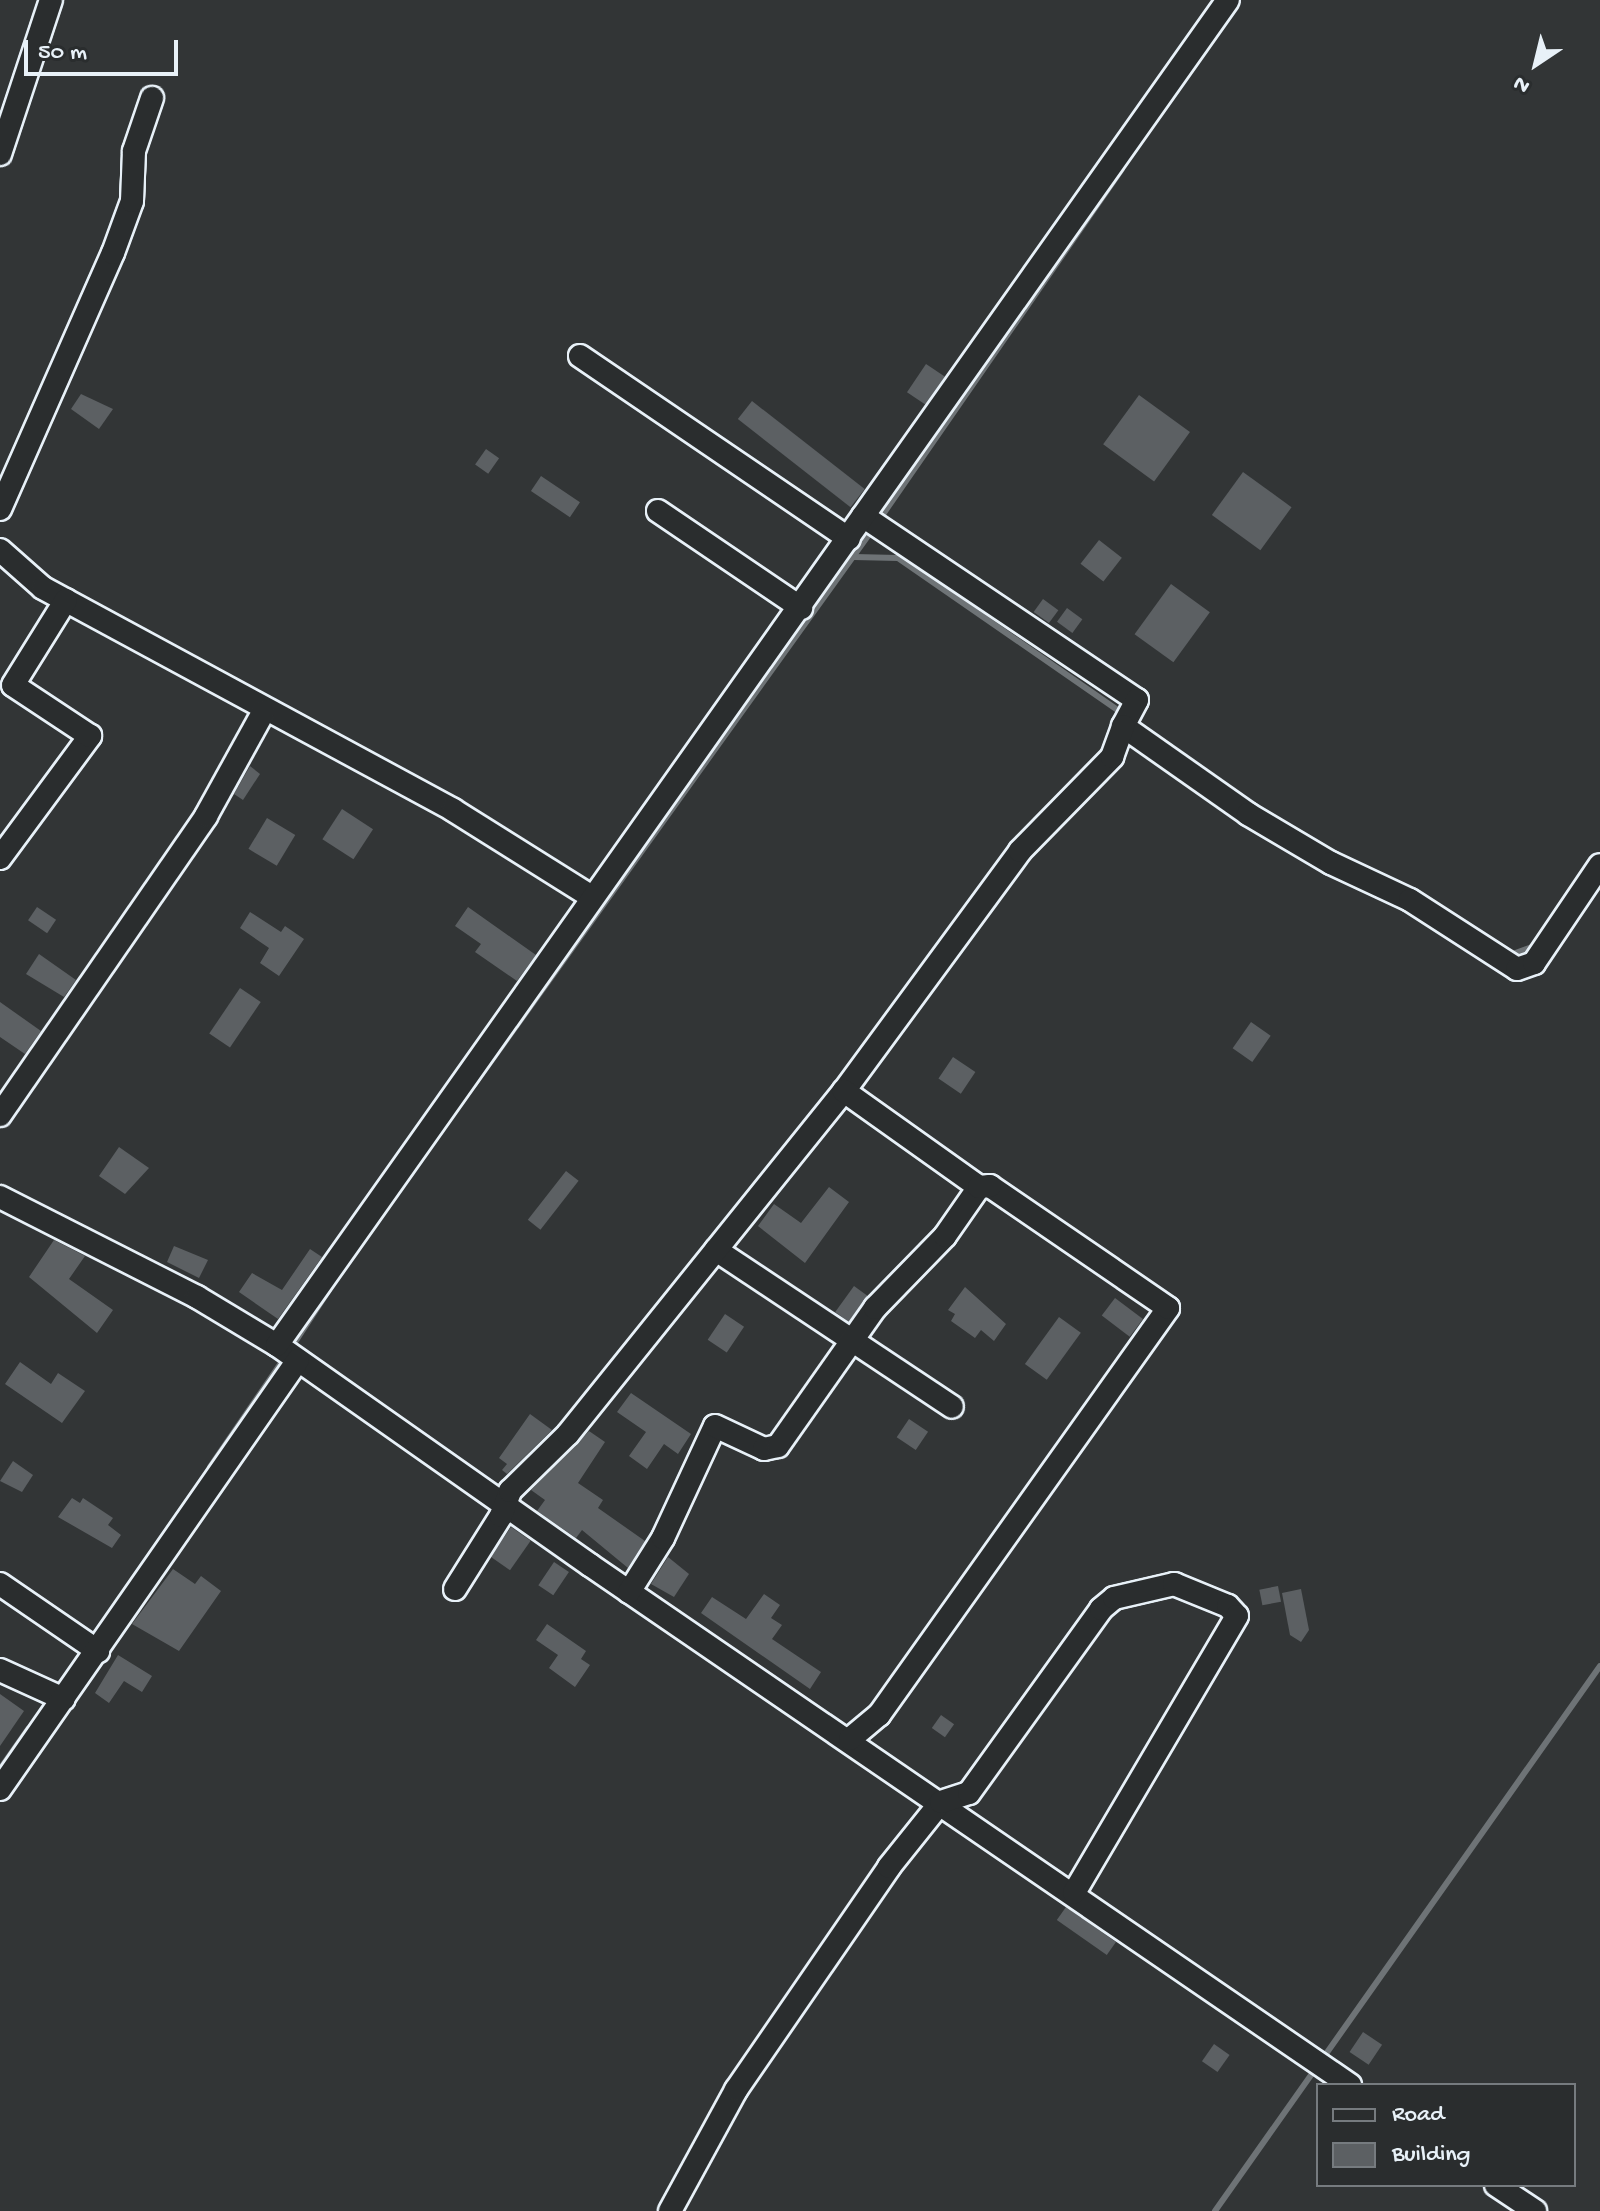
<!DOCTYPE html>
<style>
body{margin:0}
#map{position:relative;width:1600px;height:2211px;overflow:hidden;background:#323536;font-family:"Gochi Hand",sans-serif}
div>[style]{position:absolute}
.stream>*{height:6px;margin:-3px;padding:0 3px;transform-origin:3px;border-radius:3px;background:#6e7376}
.building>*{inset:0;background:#5c6063;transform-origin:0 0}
.roads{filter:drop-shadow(2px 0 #e8f1f8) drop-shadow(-2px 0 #e8f1f8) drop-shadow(0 2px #e8f1f8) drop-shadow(0 -2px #e8f1f8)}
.minor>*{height:22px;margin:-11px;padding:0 11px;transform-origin:11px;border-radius:11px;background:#2a2d2e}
span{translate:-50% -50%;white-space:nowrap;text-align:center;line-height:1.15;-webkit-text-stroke:6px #2a2d2e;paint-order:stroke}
.legend{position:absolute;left:1316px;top:2083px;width:260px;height:104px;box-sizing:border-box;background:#2a2d2e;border:2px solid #767b7f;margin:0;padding:10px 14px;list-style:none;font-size:24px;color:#e8f1f8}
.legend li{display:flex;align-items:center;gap:16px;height:40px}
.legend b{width:40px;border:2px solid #767b7f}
.north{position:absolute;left:1496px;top:24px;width:80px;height:80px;-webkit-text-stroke:6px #2a2d2e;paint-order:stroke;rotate:215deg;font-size:22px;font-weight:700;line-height:32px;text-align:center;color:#e8f1f8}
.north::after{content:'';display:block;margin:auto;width:28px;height:36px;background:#e8f1f8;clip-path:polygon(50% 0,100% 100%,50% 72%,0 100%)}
.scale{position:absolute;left:24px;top:40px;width:154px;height:36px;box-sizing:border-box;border:4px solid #e8f1f8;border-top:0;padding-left:10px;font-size:24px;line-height:28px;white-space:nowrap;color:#e8f1f8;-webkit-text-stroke:6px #2a2d2e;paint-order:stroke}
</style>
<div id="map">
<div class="stream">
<div style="left:879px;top:520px;width:426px;rotate:-55.3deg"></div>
<div style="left:854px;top:557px;width:44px;rotate:1.3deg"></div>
<div style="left:898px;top:558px;width:332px;rotate:34.7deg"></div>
<div style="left:1510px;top:955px;width:27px;rotate:-20deg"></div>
<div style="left:474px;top:1085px;width:684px;rotate:-54.34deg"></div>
<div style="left:291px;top:1348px;width:69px;rotate:-56.8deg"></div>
<div style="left:210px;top:1467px;width:133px;rotate:-55.7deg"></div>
<div style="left:0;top:1769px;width:49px;rotate:-55deg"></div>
<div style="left:1215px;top:2211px;width:667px;rotate:-54.76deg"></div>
</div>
<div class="building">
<div style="left:926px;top:364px;width:23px;height:34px;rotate:34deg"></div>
<div style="clip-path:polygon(81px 394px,113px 409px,99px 429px,71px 409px)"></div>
<div style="left:1139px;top:395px;width:63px;height:61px;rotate:36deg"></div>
<div style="left:752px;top:401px;width:143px;height:23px;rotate:38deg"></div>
<div style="left:486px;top:449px;width:16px;height:19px;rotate:35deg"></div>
<div style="left:1243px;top:472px;width:60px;height:53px;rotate:36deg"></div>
<div style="left:541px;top:476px;width:47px;height:18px;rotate:34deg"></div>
<div style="left:1099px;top:540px;width:29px;height:30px;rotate:38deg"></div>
<div style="left:1171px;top:584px;width:48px;height:62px;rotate:36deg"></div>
<div style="left:1043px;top:599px;width:19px;height:16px;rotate:36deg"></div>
<div style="left:1067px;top:608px;width:19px;height:17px;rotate:36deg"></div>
<div style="clip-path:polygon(250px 766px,260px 774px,243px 800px,234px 794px)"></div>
<div style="left:342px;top:809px;width:37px;height:36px;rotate:33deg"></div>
<div style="left:267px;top:818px;width:33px;height:36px;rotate:31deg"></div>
<div style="left:37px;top:907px;width:23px;height:16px;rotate:34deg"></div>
<div style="clip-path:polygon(468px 907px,536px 955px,517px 981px,475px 952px,481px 944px,455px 926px)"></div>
<div style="clip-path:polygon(250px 912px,281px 932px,285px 926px,304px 939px,279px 976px,260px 963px,269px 948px,240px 928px)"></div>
<div style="clip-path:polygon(39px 954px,76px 980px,64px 997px,26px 974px)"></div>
<div style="left:240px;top:988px;width:25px;height:55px;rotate:34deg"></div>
<div style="clip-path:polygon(0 1002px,41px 1031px,25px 1054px,0 1037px)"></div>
<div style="left:1251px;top:1022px;width:24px;height:32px;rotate:35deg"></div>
<div style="left:953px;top:1057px;width:27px;height:26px;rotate:34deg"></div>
<div style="clip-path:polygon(119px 1147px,149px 1168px,125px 1194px,99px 1176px)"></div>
<div style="left:566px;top:1171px;width:16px;height:62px;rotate:38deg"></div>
<div style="clip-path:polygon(829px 1187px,849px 1202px,805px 1263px,758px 1226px,774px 1204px,801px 1223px)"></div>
<div style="clip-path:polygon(54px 1240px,85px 1256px,69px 1279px,113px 1310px,97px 1333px,29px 1277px)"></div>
<div style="clip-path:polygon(174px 1246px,208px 1260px,199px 1278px,167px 1262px)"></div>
<div style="clip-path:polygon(310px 1249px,322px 1257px,278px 1319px,239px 1292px,252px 1273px,282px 1290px)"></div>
<div style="left:854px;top:1286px;width:17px;height:32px;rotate:36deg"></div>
<div style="clip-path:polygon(965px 1287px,1006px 1324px,994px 1341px,981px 1330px,975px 1338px,951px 1321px,955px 1314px,948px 1310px)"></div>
<div style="left:1115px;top:1298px;width:35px;height:22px;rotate:37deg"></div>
<div style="left:725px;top:1314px;width:23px;height:31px;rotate:34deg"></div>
<div style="left:1059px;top:1317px;width:27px;height:58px;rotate:36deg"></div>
<div style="clip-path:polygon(20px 1362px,51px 1384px,58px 1373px,85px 1391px,62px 1423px,5px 1384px)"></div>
<div style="clip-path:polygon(631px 1393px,691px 1434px,678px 1454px,664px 1444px,647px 1469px,629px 1456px,646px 1432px,617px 1412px)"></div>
<div style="clip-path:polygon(530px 1414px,552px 1430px,507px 1474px,502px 1470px,507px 1464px,499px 1458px)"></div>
<div style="left:909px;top:1419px;width:23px;height:22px;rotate:34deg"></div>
<div style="clip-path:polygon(589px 1431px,605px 1442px,578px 1483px,603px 1500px,598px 1508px,645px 1541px,628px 1568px,582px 1530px,576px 1538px,537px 1511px,545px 1500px,531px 1490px)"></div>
<div style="clip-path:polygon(13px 1461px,33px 1475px,22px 1492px,0 1481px)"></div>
<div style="clip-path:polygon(72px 1498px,80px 1503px,83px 1498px,113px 1518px,108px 1525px,121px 1535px,112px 1548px,58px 1517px)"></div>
<div style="left:511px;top:1527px;width:24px;height:36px;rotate:35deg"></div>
<div style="clip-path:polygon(668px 1557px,689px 1574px,674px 1597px,651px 1584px)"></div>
<div style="left:554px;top:1562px;width:18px;height:28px;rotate:34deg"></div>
<div style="clip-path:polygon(173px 1569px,195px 1584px,201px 1576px,221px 1591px,179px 1651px,132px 1624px)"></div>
<div style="left:1278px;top:1586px;width:16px;height:19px;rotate:79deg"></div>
<div style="clip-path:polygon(1301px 1589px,1309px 1630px,1301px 1642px,1290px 1635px,1282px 1593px)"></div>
<div style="clip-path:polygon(764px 1594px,780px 1605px,771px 1618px,782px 1625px,772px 1639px,821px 1672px,810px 1689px,701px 1613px,712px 1597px,746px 1619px)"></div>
<div style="clip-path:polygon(547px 1624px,586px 1651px,581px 1659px,590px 1665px,575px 1687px,549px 1668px,558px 1655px,536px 1640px)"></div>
<div style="clip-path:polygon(118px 1655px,152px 1676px,142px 1692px,124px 1681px,109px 1703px,95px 1693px)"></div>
<div style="clip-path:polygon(0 1694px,24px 1711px,0 1746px)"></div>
<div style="left:941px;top:1715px;width:16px;height:16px;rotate:35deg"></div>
<div style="left:1066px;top:1907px;width:61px;height:16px;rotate:35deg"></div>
<div style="left:1363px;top:2032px;width:23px;height:24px;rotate:34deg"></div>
<div style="left:1214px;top:2044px;width:19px;height:21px;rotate:35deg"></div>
</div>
<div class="roads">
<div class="minor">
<div style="left:0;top:154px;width:162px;rotate:-71.7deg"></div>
<div style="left:580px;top:356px;width:325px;rotate:34.2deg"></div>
<div style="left:0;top:509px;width:280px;rotate:-66.2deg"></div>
<div style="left:113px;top:253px;width:55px;rotate:-69.9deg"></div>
<div style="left:132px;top:201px;width:50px;rotate:-87.7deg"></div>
<div style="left:134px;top:151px;width:56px;rotate:-71.2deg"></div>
<div style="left:658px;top:511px;width:173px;rotate:34.1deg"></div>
<div style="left:863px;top:516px;width:330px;rotate:33.9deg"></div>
<div style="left:1137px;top:700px;width:30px;rotate:118deg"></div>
<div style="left:1123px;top:726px;width:153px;rotate:35.1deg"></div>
<div style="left:1248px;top:814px;width:96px;rotate:30.6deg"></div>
<div style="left:1331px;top:863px;width:87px;rotate:25.1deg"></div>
<div style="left:1410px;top:900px;width:127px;rotate:32.8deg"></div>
<div style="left:1517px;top:969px;width:18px;rotate:-19deg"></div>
<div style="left:1534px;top:963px;width:118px;rotate:-56deg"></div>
<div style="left:0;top:550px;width:57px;rotate:41.5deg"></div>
<div style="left:43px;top:588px;width:466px;rotate:28.4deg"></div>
<div style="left:453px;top:810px;width:162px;rotate:32.1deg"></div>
<div style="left:0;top:858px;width:152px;rotate:-53.6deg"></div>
<div style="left:90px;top:736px;width:92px;rotate:-146.5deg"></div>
<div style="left:13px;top:685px;width:100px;rotate:-58.1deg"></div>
<div style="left:0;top:1115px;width:363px;rotate:-55.4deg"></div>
<div style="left:206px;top:816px;width:120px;rotate:-61.1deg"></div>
<div style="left:0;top:1197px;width:221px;rotate:26.9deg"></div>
<div style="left:197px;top:1297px;width:93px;rotate:31deg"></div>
<div style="left:277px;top:1345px;width:383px;rotate:35.1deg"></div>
<div style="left:590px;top:1565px;width:921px;rotate:34.38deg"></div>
<div style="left:716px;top:1250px;width:283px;rotate:33.6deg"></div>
<div style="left:277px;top:1345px;width:1647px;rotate:-54.74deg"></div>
<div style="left:0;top:1584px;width:119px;rotate:34.4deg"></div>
<div style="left:455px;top:1589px;width:86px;rotate:-57.8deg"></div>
<div style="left:501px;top:1516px;width:27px;rotate:-70deg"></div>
<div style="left:510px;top:1491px;width:81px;rotate:-44.5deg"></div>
<div style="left:568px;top:1434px;width:440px;rotate:-51.2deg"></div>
<div style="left:844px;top:1091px;width:298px;rotate:-53.7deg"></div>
<div style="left:1020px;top:851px;width:132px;rotate:-45.6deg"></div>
<div style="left:1112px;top:757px;width:33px;rotate:-70deg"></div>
<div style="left:629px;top:1592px;width:64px;rotate:-57.8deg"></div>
<div style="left:663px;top:1538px;width:123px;rotate:-65.1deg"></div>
<div style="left:715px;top:1426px;width:54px;rotate:25.1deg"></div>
<div style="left:764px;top:1449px;width:14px;rotate:-12deg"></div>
<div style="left:778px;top:1446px;width:169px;rotate:-54.9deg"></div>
<div style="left:875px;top:1308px;width:100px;rotate:-45.8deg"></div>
<div style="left:945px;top:1236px;width:60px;rotate:-55.2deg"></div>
<div style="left:979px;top:1187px;width:166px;rotate:-144.6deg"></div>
<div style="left:0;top:1670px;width:70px;rotate:24.4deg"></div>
<div style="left:850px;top:1739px;width:38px;rotate:-40deg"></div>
<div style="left:879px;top:1715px;width:499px;rotate:-54.6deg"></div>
<div style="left:1168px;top:1308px;width:216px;rotate:-145.6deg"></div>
<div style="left:990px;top:1186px;width:11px;rotate:175deg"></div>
<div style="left:0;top:1789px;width:522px;rotate:-55.21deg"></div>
<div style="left:1496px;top:2185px;width:47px;rotate:33.7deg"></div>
<div style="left:670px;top:2211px;width:138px;rotate:-61.4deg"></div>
<div style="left:736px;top:2090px;width:270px;rotate:-55.5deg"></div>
<div style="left:889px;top:1867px;width:83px;rotate:-51.3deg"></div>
<div style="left:941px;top:1802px;width:29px;rotate:-18deg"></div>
<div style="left:969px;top:1793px;width:226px;rotate:-54.3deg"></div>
<div style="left:1101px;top:1609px;width:17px;rotate:-40deg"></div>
<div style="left:1114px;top:1598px;width:62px;rotate:-13.1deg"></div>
<div style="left:1174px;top:1584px;width:58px;rotate:22.2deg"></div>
<div style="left:1228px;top:1606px;width:13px;rotate:48deg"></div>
<div style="left:1237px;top:1616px;width:321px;rotate:120.5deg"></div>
</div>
</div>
<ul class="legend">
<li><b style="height:10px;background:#2a2d2e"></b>Road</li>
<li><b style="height:22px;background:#5c6063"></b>Building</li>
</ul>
<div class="north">N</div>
<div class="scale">50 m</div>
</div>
